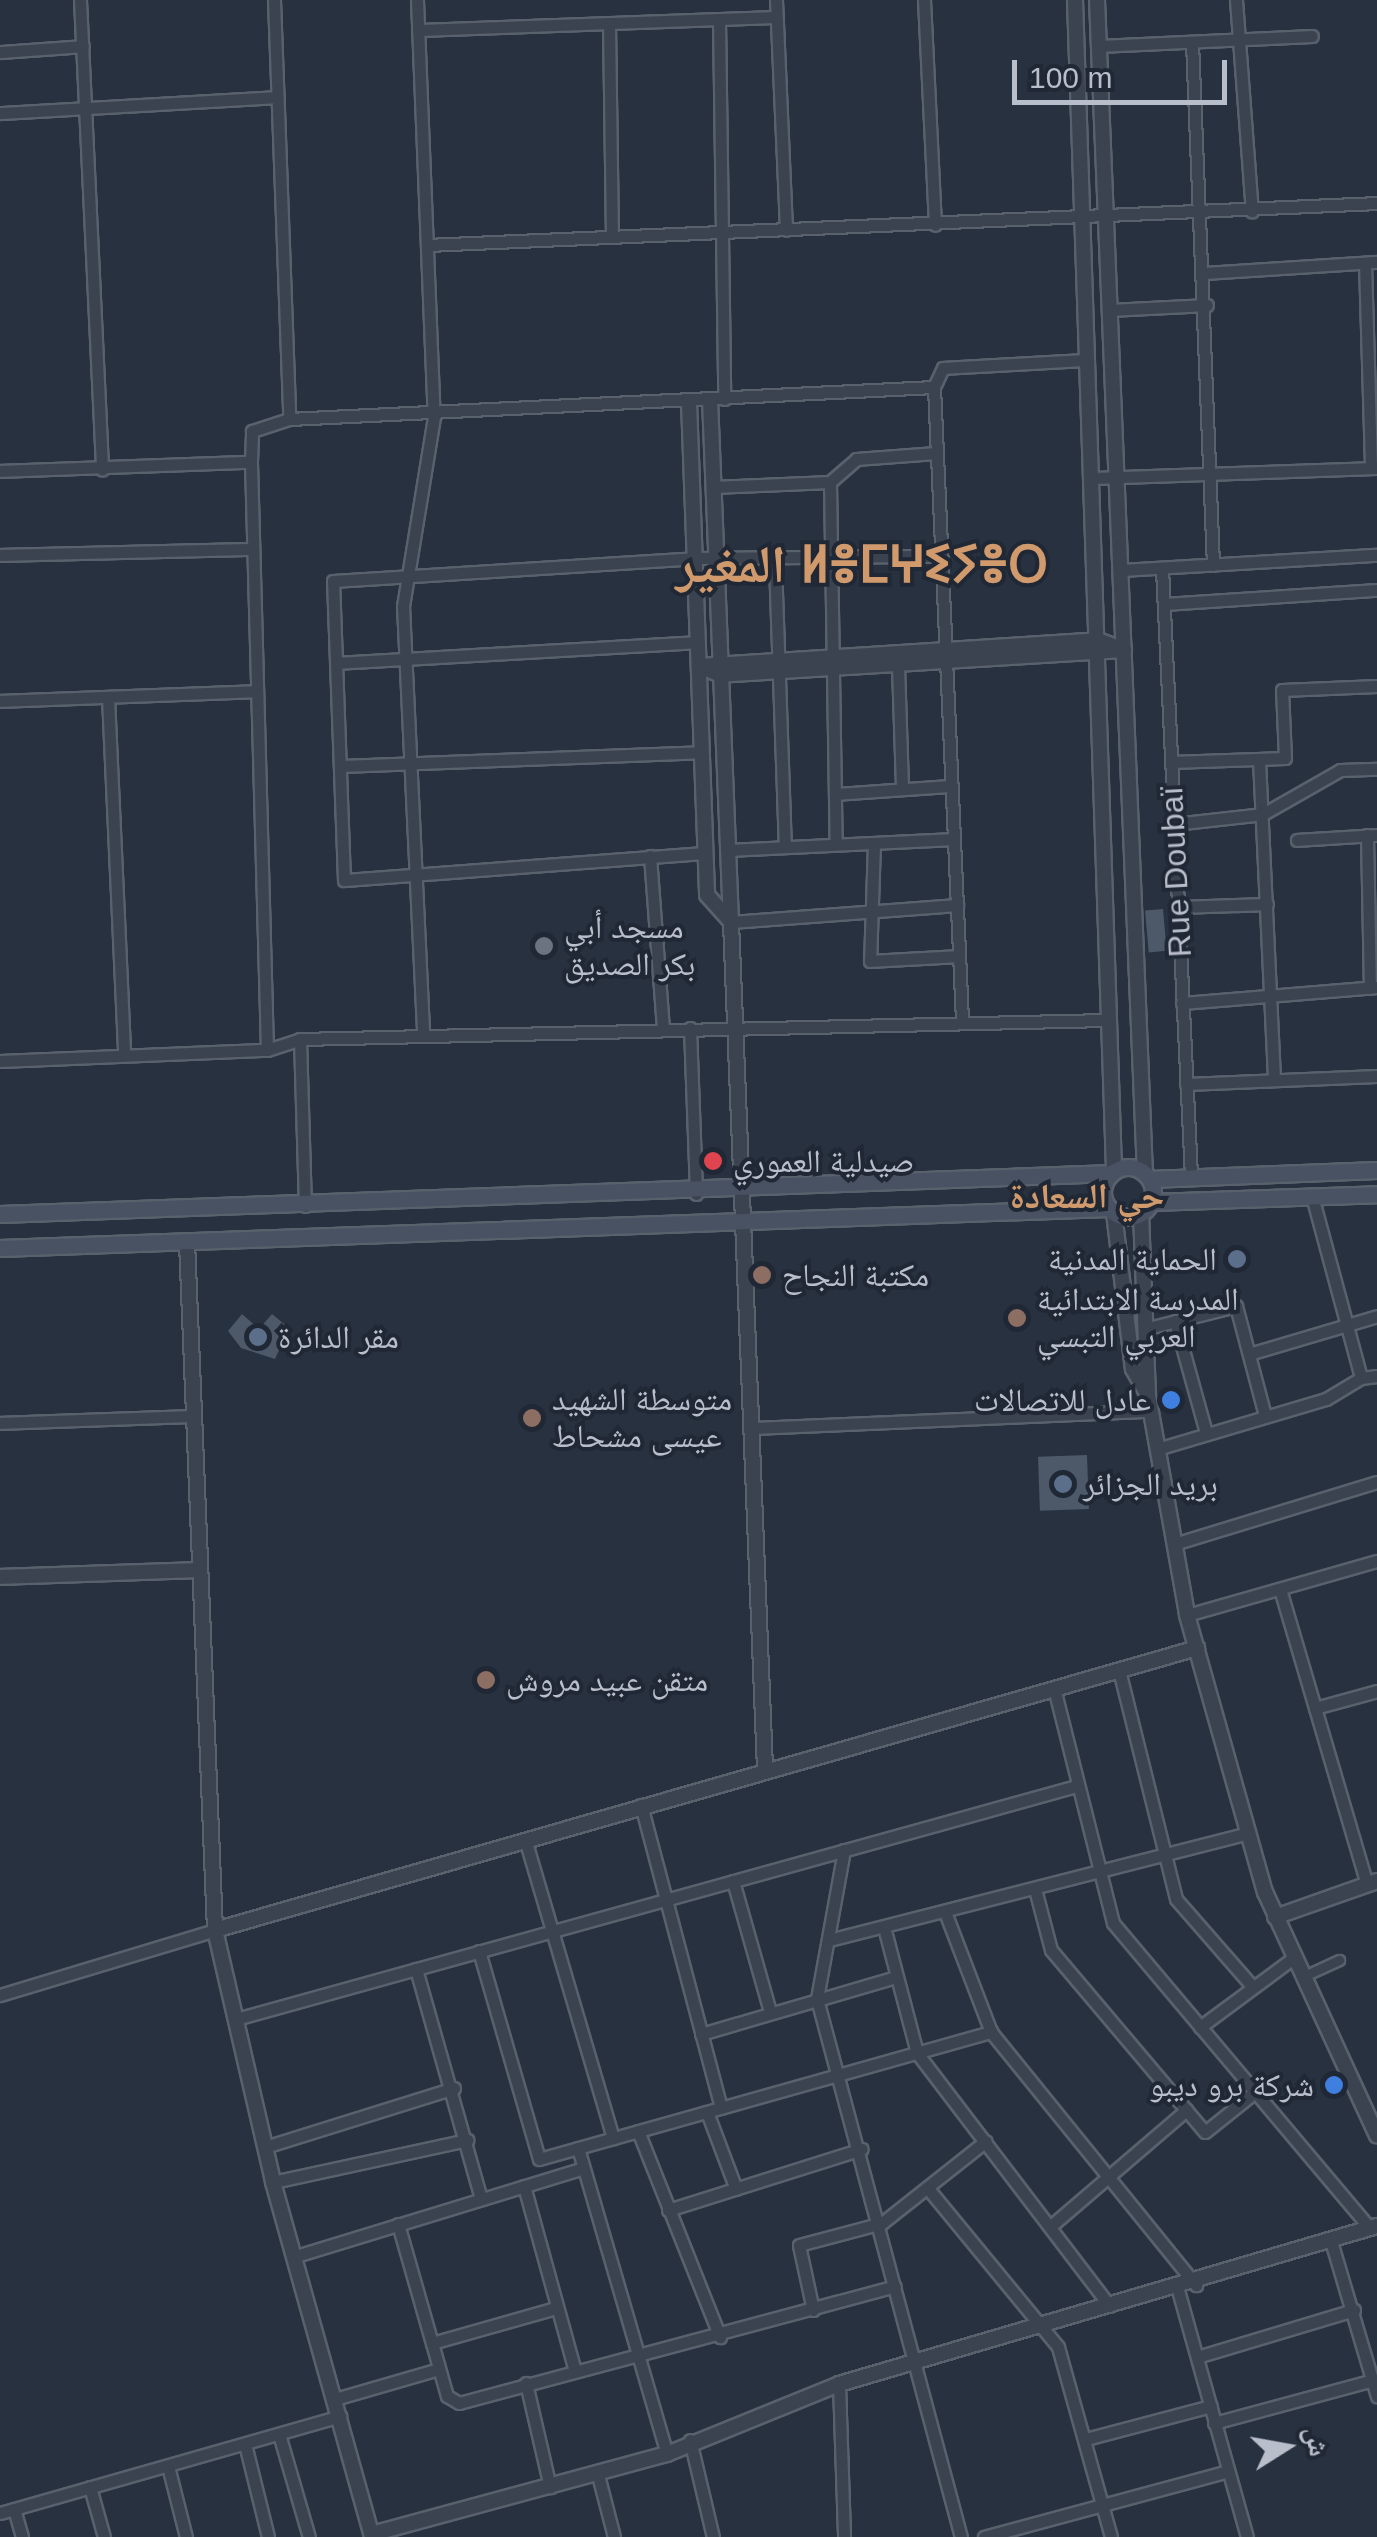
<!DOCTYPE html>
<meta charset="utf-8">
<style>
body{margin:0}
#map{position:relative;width:1377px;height:2537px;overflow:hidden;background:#273140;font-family:Helvetica,"Noto Naskh Arabic","Noto Sans Tifinagh",sans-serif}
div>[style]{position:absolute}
.building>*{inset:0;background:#4d5869;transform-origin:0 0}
.roads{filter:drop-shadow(2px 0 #59616d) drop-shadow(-2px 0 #59616d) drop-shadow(0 2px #59616d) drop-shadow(0 -2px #59616d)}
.pedestrian>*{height:9px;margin:-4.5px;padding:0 4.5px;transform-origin:4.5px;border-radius:4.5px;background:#3b4350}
.minor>*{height:11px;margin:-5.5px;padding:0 5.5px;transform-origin:5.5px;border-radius:5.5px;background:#3b4350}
.tertiary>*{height:14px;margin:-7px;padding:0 7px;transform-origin:7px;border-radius:7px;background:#3b4350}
.secondary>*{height:15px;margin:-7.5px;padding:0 7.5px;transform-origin:7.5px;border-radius:7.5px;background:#495263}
.secondary>.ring{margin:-7.5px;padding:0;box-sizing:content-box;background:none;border:15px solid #495263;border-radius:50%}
.dots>*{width:28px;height:28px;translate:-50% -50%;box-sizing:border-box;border:5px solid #202835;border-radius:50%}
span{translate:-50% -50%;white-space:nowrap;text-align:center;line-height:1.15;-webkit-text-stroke:8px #202835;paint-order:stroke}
.street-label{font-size:32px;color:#b8beca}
.poi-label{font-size:32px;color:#b8beca}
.left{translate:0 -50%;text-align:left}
.right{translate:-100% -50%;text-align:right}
.neighbourhood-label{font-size:35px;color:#d19a6c;font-weight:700}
.town-label{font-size:52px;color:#d19a6c;font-weight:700}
.north{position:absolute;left:1237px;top:2397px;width:100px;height:100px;-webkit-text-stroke:8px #202835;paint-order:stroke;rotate:79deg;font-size:28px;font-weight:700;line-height:40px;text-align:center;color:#b8beca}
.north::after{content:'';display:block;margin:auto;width:35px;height:45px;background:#b8beca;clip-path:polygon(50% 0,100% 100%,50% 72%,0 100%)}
.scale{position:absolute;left:1012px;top:60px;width:215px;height:45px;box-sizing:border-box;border:5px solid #b8beca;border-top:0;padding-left:12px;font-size:30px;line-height:35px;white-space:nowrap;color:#b8beca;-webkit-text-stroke:8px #202835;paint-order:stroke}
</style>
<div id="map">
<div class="building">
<div style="left:1163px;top:909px;width:42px;height:18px;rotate:85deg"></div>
<div style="clip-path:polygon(242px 1314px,259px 1329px,272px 1314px,289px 1328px,275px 1359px,241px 1348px,228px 1331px)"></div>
<div style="left:1087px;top:1455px;width:54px;height:49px;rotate:88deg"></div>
</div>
<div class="roads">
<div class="pedestrian">
<div style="left:1302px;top:1977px;width:41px;rotate:-24.7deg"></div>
</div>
<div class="minor">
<div style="left:80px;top:0;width:470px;rotate:87.3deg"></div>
<div style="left:274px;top:0;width:419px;rotate:87.9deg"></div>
<div style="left:289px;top:419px;width:646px;rotate:-2.84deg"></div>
<div style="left:934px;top:387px;width:635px;rotate:87.47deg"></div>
<div style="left:417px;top:0;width:417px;rotate:87.7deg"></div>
<div style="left:434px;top:417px;width:192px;rotate:99.3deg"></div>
<div style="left:403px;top:606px;width:429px;rotate:87.3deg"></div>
<div style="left:776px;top:0;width:230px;rotate:87.5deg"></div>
<div style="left:924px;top:0;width:225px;rotate:87.2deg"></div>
<div style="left:1236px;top:0;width:212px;rotate:85.7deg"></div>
<div style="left:719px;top:19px;width:380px;rotate:89.2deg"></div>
<div style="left:609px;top:23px;width:214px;rotate:89.2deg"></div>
<div style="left:418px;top:30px;width:358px;rotate:-2.1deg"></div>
<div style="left:1192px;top:42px;width:523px;rotate:87.7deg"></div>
<div style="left:1099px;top:46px;width:213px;rotate:-2.7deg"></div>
<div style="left:0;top:52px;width:83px;rotate:-4.1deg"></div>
<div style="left:0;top:113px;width:278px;rotate:-3.3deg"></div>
<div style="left:427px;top:245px;width:951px;rotate:-2.53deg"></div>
<div style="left:1365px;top:263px;width:205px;rotate:88.3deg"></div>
<div style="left:1206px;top:273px;width:171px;rotate:-3.7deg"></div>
<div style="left:1110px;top:310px;width:97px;rotate:-3deg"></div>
<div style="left:934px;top:387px;width:21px;rotate:-65deg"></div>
<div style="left:943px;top:368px;width:145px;rotate:-3.2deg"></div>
<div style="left:0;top:471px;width:251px;rotate:-2.1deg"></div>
<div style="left:1092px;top:478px;width:285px;rotate:-2deg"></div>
<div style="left:830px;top:482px;width:35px;rotate:-41deg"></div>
<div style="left:856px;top:459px;width:80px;rotate:-4.3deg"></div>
<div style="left:713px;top:487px;width:117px;rotate:-2.4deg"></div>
<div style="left:830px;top:482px;width:362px;rotate:89.1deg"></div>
<div style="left:0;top:555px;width:252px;rotate:-1.4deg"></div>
<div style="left:775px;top:563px;width:284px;rotate:88deg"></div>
<div style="left:1162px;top:568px;width:610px;rotate:87.27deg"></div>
<div style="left:1121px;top:570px;width:256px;rotate:-3.4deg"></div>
<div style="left:1164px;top:604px;width:213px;rotate:-3.8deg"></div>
<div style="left:336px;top:663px;width:363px;rotate:-3.3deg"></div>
<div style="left:898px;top:666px;width:123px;rotate:88.1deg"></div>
<div style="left:108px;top:697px;width:358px;rotate:87.4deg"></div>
<div style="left:0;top:701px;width:255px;rotate:-2.2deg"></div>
<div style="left:1259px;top:760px;width:320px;rotate:87.3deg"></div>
<div style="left:1171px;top:762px;width:114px;rotate:-2deg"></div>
<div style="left:1285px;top:758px;width:68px;rotate:-92.5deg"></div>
<div style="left:1282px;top:690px;width:95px;rotate:-2.4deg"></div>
<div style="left:340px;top:766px;width:362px;rotate:-2.2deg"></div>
<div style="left:836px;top:794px;width:115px;rotate:-4deg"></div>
<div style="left:1174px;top:824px;width:90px;rotate:-6.4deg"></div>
<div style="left:1263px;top:814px;width:89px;rotate:-29.7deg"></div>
<div style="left:1340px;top:770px;width:37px;rotate:-2deg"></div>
<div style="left:1367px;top:835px;width:153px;rotate:88.9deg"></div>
<div style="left:1297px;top:840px;width:80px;rotate:-3.6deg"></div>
<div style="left:874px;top:843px;width:118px;rotate:91.9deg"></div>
<div style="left:870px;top:961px;width:89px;rotate:-3.2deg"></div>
<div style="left:728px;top:850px;width:226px;rotate:-2.8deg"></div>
<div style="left:705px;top:853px;width:362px;rotate:175.7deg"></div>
<div style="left:344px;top:880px;width:299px;rotate:-92.1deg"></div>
<div style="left:333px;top:581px;width:362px;rotate:-3.6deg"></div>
<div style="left:694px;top:558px;width:247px;rotate:-0.5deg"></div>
<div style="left:650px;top:856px;width:173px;rotate:85.7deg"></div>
<div style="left:1178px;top:907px;width:89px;rotate:-1.9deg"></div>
<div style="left:731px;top:922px;width:227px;rotate:-4.3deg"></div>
<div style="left:1182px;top:1003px;width:196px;rotate:-4.7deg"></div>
<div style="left:690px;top:1028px;width:166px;rotate:87.9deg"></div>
<div style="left:300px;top:1039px;width:167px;rotate:88.3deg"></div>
<div style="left:267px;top:1050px;width:588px;rotate:-91.56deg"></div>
<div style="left:251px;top:462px;width:31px;rotate:-88deg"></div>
<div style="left:252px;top:431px;width:39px;rotate:-18deg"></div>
<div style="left:0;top:1061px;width:267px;rotate:-2.4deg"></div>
<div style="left:267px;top:1050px;width:35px;rotate:-18deg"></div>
<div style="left:300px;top:1039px;width:809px;rotate:-1.35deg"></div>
<div style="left:1186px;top:1084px;width:191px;rotate:-2.4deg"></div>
<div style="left:1312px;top:1196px;width:188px;rotate:74.9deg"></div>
<div style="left:1361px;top:1378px;width:16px;rotate:-7deg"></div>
<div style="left:1175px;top:1321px;width:116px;rotate:74.5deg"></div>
<div style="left:1148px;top:1328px;width:91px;rotate:-14deg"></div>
<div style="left:1236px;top:1306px;width:114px;rotate:75.2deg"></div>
<div style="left:1249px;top:1354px;width:134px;rotate:-16.5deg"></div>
<div style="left:0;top:1423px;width:193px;rotate:-2.1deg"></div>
<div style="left:753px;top:1428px;width:397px;rotate:-2.5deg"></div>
<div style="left:1157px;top:1449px;width:176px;rotate:-16.5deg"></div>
<div style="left:1326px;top:1399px;width:41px;rotate:-31deg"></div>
<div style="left:1174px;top:1544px;width:212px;rotate:-17deg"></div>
<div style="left:1280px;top:1589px;width:308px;rotate:73.6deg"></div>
<div style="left:1187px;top:1615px;width:198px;rotate:-15.9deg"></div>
<div style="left:1119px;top:1670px;width:236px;rotate:76deg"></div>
<div style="left:1176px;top:1899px;width:116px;rotate:48.9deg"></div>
<div style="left:1054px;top:1688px;width:242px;rotate:75.9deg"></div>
<div style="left:1113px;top:1923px;width:399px;rotate:49.9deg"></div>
<div style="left:1315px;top:1708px;width:64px;rotate:-15.3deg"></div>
<div style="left:641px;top:1805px;width:313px;rotate:75.2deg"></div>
<div style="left:525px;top:1839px;width:312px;rotate:73.6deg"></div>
<div style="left:844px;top:1850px;width:151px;rotate:100.3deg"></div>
<div style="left:817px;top:1999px;width:557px;rotate:75.02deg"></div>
<div style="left:733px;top:1881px;width:136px;rotate:74.2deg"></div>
<div style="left:1035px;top:1889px;width:63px;rotate:75.3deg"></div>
<div style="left:1051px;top:1950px;width:238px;rotate:49.8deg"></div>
<div style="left:1205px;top:2132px;width:64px;rotate:-38.7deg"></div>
<div style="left:945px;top:1912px;width:129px;rotate:69deg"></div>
<div style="left:991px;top:2032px;width:326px;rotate:51deg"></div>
<div style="left:884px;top:1927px;width:130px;rotate:75.3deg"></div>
<div style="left:917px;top:2053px;width:318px;rotate:52.7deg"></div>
<div style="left:829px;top:1940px;width:433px;rotate:-14.3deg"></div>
<div style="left:479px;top:1951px;width:216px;rotate:73.9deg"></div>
<div style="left:539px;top:2159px;width:470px;rotate:-15.7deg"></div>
<div style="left:416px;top:1969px;width:239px;rotate:74.2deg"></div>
<div style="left:0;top:1995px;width:225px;rotate:-16.8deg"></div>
<div style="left:236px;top:2019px;width:872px;rotate:-15.5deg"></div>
<div style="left:1200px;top:2027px;width:114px;rotate:-36.5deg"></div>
<div style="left:701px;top:2034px;width:203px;rotate:-16.3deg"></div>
<div style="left:707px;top:2112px;width:82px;rotate:69.4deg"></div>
<div style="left:638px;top:2131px;width:222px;rotate:68.3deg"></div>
<div style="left:265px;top:2147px;width:198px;rotate:-17.3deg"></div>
<div style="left:578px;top:2148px;width:319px;rotate:73.8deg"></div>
<div style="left:273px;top:2182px;width:199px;rotate:-12.2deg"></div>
<div style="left:524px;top:2186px;width:189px;rotate:74.6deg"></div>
<div style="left:930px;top:2191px;width:202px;rotate:50.6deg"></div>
<div style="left:1058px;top:2347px;width:197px;rotate:74.4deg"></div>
<div style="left:668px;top:2210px;width:203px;rotate:-17.5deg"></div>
<div style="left:398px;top:2224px;width:124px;rotate:74.1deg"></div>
<div style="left:432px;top:2343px;width:129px;rotate:-15.8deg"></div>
<div style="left:1052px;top:2225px;width:177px;rotate:-40.6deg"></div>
<div style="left:1331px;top:2241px;width:162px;rotate:73.5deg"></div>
<div style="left:296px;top:2256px;width:300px;rotate:-17deg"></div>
<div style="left:1178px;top:2290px;width:256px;rotate:74.4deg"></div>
<div style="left:813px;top:2310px;width:66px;rotate:-102.2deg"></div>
<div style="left:799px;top:2245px;width:86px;rotate:-14.8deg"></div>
<div style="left:882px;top:2223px;width:132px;rotate:-38.3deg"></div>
<div style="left:432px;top:2343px;width:55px;rotate:74.2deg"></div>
<div style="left:447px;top:2396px;width:14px;rotate:30deg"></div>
<div style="left:459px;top:2403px;width:451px;rotate:-15deg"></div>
<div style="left:1197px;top:2357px;width:164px;rotate:-16.7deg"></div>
<div style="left:526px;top:2383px;width:107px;rotate:77deg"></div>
<div style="left:839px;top:2384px;width:153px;rotate:88.1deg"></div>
<div style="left:335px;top:2399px;width:108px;rotate:-16.1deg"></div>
<div style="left:1214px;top:2423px;width:165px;rotate:-15.1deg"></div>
<div style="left:279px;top:2434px;width:107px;rotate:73.8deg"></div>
<div style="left:1086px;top:2439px;width:129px;rotate:-14.8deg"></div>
<div style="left:690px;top:2440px;width:100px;rotate:76.7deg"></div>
<div style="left:245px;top:2444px;width:96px;rotate:76.1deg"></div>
<div style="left:168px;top:2466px;width:73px;rotate:75.8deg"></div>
<div style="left:598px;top:2475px;width:64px;rotate:75.5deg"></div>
<div style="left:90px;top:2487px;width:52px;rotate:74.4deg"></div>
<div style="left:14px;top:2509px;width:29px;rotate:74deg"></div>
<div style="left:0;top:2513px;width:354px;rotate:-15.9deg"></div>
<div style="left:984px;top:2537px;width:253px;rotate:-15.1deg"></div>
</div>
<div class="tertiary">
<div style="left:1075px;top:0;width:1171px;rotate:88.09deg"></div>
<div style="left:1097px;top:0;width:1174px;rotate:87.66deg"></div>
<div style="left:689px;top:402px;width:493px;rotate:87.9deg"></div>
<div style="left:707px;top:895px;width:36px;rotate:48deg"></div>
<div style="left:731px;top:922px;width:522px;rotate:-92.3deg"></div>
<div style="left:1098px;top:640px;width:28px;rotate:21deg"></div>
<div style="left:1124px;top:650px;width:404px;rotate:176.5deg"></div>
<div style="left:721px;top:675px;width:24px;rotate:-158deg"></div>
<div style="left:699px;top:666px;width:400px;rotate:-3.7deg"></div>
<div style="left:731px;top:922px;width:847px;rotate:87.7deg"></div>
<div style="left:1114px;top:1213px;width:157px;rotate:83.1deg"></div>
<div style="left:1133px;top:1369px;width:30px;rotate:60deg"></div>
<div style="left:1148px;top:1395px;width:181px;rotate:-92.2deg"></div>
<div style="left:187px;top:1242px;width:689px;rotate:87.67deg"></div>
<div style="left:215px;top:1930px;width:259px;rotate:77deg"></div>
<div style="left:273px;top:2182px;width:369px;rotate:74.4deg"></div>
<div style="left:1148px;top:1395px;width:223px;rotate:79.9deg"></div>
<div style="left:1187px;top:1615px;width:288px;rotate:74.3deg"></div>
<div style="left:1265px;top:1892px;width:268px;rotate:65.3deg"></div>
<div style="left:0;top:1577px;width:200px;rotate:-2deg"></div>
<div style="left:1275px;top:1917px;width:108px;rotate:-19.4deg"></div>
<div style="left:215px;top:1930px;width:1022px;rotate:-16.02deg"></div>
<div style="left:372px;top:2534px;width:306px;rotate:-15.2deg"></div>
<div style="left:667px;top:2454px;width:186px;rotate:-22.1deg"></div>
<div style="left:839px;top:2384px;width:561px;rotate:-16.37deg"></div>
</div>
<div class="secondary">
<div class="ring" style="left:1103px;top:1167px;width:35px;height:35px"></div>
<div style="left:1150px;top:1179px;width:227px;rotate:-2.3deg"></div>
<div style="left:1152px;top:1202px;width:225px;rotate:-2deg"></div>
<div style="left:0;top:1214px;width:1112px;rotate:-2.11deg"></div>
<div style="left:0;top:1248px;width:1109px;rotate:-2.07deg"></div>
</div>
</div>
<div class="dots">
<div style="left:544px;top:946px;background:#6b7280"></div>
<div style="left:713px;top:1161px;background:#e0444e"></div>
<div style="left:1237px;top:1259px;background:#5c6f8a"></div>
<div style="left:762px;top:1275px;background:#8d6e63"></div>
<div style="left:1017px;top:1318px;background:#8d6e63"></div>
<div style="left:258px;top:1337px;background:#5c6f8a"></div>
<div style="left:1171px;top:1400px;background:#3f7fe0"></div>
<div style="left:532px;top:1418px;background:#8d6e63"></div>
<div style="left:1063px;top:1484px;background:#5c6f8a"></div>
<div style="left:486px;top:1680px;background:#8d6e63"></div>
<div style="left:1334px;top:2085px;background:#3f7fe0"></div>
</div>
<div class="street-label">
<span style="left:1176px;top:872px;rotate:-93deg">Rue Doubaï</span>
</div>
<div class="poi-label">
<span class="left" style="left:564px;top:946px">مسجد أبي<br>بكر الصديق</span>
<span class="left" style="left:733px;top:1161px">صيدلية العموري</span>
<span class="right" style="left:1217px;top:1259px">الحماية المدنية</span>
<span class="left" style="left:782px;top:1275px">مكتبة النجاح</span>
<span class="left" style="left:1037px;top:1318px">المدرسة الابتدائية<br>العربي التبسي</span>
<span class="left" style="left:278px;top:1337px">مقر الدائرة</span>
<span class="left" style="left:552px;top:1418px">متوسطة الشهيد<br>عيسى مشحاط</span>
<span class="right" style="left:1151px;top:1400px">عادل للاتصالات</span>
<span class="left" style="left:1083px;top:1484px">بريد الجزائر</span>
<span class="left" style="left:506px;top:1680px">متقن عبيد مروش</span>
<span class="right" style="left:1314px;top:2085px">شركة برو ديبو</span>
</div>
<div class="neighbourhood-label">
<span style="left:1087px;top:1196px">حي السعادة</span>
</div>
<div class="town-label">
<span style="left:862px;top:565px">المغير ⵍⴻⵎⵖⵉⵢⴻⵔ</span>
</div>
<div class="north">ش</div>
<div class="scale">100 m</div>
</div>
